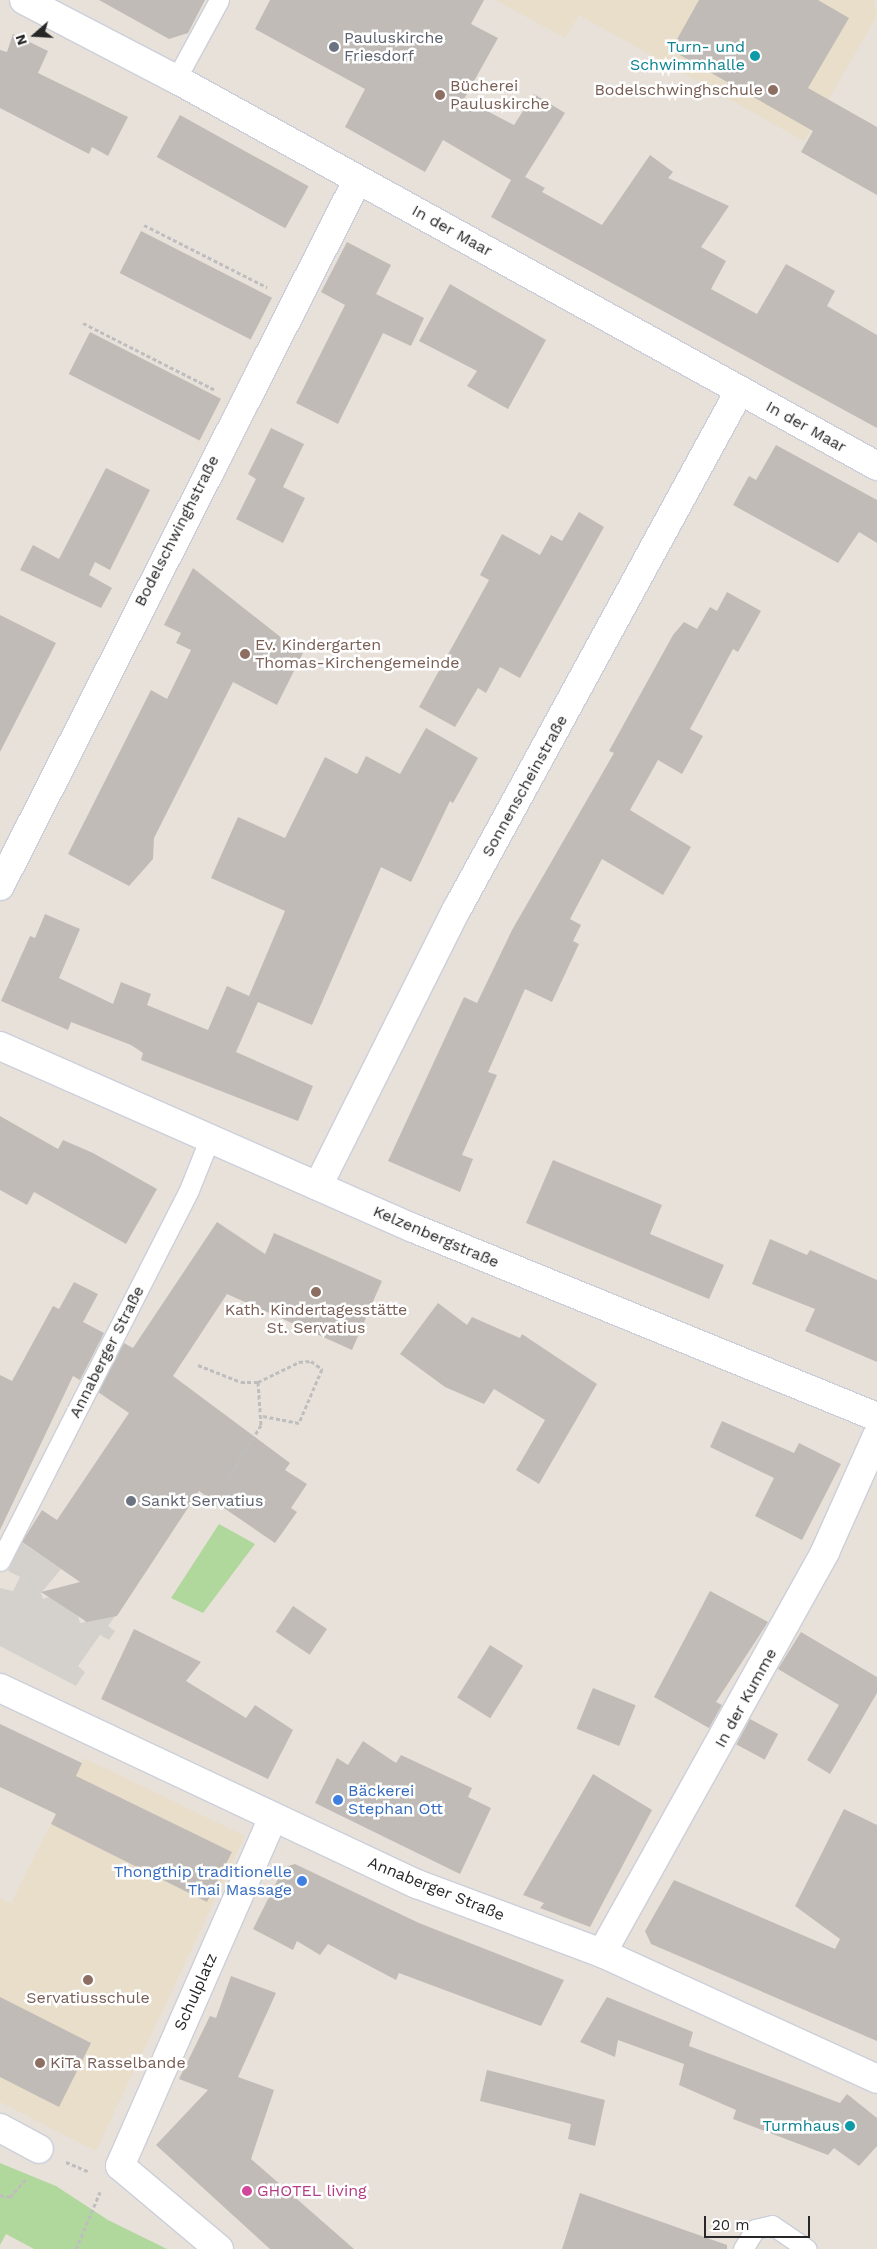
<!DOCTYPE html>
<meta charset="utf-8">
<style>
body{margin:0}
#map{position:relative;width:877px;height:2249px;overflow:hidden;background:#e8e1da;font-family:"Work Sans",sans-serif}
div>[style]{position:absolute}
.education>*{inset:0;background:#e8deca}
.green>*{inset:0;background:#b1d89c}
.plaza>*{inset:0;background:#d4d1cc}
.building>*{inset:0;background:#c0bbb6;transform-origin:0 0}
.path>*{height:3px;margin-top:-1.5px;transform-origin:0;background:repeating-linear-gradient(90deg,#bebebe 0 4px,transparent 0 6.5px)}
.roads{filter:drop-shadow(1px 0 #cccfda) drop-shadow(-1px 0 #cccfda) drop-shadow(0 1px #cccfda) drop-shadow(0 -1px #cccfda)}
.lane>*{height:19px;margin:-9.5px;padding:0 9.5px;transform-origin:9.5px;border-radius:9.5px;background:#fff}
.street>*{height:28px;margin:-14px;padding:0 14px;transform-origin:14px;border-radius:14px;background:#fff}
.dots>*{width:14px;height:14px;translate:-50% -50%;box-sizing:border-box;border:2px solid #fff;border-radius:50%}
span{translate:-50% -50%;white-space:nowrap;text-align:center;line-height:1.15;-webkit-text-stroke:5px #fff;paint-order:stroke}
.worship-label{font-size:16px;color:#5b616d}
.left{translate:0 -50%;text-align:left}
.culture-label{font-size:16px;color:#0d838f}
.right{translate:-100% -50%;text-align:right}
.education-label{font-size:16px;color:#785e54}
.street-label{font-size:16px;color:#272727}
.shop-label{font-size:16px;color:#366cbe}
.hotel-label{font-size:16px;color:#b23c85}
.north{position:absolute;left:10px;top:10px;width:50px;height:50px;-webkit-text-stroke:4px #fff;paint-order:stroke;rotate:251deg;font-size:14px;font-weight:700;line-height:20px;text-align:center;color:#272727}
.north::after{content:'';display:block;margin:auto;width:18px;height:22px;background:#272727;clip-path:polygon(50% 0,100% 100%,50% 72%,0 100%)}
.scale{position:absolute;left:704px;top:2216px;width:106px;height:22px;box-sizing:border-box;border:2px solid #272727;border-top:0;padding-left:6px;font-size:15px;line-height:18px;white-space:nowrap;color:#272727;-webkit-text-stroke:4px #fff;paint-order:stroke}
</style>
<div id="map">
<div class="education">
<div style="clip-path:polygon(495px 0,874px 0,877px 16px,804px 141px,579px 15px,565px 38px)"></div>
<div style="clip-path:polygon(84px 1758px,245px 1836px,96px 2151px,0 2102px,0 1898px,11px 1903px)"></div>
</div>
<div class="green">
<div style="clip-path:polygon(219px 1524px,255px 1544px,203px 1613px,171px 1598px)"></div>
<div style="clip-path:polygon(0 2163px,56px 2186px,108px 2220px,167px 2249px,34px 2249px,6px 2234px,0 2245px)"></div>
</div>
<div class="plaza">
<div style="clip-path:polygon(21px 1542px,61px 1569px,41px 1593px,43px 1599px,49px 1597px,78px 1616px,80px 1623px,85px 1622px,84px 1613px,121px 1608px,108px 1626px,115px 1631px,109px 1640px,100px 1635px,78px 1666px,85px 1672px,76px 1686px,0 1646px,0 1588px,13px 1591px,20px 1577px,8px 1571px)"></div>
</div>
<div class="building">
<div style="clip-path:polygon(99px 0,205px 0,188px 33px,169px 39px)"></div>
<div style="clip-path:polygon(270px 0,484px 0,471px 24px,498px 38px,464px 99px,514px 125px,534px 94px,565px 113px,525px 177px,545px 188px,542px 192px,602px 225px,650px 155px,673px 172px,668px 178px,729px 206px,701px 247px,726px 261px,711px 289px,757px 314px,786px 264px,835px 291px,827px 306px,877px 335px,877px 428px,491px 217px,511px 180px,443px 140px,425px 172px,345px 127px,365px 89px,255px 29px)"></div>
<div style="clip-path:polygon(699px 0,818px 0,849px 18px,808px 88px,877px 127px,877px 195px,801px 152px,813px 131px,671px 50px)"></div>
<div style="clip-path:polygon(13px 34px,48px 51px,38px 73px,128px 117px,108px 156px,92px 147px,89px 154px,0 108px,0 50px,7px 52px)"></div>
<div style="left:180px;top:115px;width:147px;height:48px;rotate:29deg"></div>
<div style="left:141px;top:231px;width:147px;height:47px;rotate:27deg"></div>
<div style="clip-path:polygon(347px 242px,391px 265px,376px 294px,424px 318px,411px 346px,383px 333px,338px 424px,296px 403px,345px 305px,321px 292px)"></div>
<div style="clip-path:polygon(450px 284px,546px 340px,508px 409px,467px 386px,477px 371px,419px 341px)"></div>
<div style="left:90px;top:332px;width:147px;height:47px;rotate:27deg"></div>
<div style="clip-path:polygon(271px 428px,304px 444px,283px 487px,305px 498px,283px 543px,236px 519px,256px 479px,248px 474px)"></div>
<div style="clip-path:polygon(776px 445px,877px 500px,877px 543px,859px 532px,838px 563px,733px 505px,749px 476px,756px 480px)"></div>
<div style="clip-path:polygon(106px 468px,150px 490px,110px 570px,95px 562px,89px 575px,112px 588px,101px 608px,20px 570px,33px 545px,59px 559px)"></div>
<div style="clip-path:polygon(579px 512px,604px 527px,520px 678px,500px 667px,486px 693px,478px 688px,455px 727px,419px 707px,489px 580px,480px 575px,502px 534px,540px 555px,551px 535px,562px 541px)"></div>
<div style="clip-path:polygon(193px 568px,283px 639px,305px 649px,277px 705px,233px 682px,154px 838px,153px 859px,129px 886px,68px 854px,151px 690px,167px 699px,191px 650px,176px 643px,181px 633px,164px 625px)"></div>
<div style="clip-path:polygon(727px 592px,761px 611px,738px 652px,733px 649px,690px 729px,703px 736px,682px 774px,658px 760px,630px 810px,691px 847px,663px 895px,602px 859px,570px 919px,581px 925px,573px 941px,579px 944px,552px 1002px,525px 989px,488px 1072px,497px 1075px,462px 1155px,473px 1159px,460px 1192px,388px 1161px,464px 997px,477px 1003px,512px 930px,614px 753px,609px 751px,673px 635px,684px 622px,697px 629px,710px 607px,717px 611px)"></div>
<div style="clip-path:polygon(0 615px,56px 643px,0 752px)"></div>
<div style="clip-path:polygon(426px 728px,478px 758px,453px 803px,450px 801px,411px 882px,381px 867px,312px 1025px,258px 1002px,236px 1052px,313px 1086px,298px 1121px,141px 1060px,143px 1053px,131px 1045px,71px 1022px,68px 1030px,1px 1001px,30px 936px,35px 938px,45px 914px,80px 929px,59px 978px,113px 1004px,121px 982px,151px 994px,147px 1005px,208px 1030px,227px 986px,249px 996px,285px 911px,211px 878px,238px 817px,285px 838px,325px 757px,357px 774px,366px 756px,400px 774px)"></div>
<div style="clip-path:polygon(0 1116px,58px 1149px,63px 1140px,93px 1153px,157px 1189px,126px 1244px,34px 1192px,27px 1205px,0 1190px)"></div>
<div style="clip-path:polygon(553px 1160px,662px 1205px,650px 1234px,724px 1265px,709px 1299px,526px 1223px)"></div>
<div style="clip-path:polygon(217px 1222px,265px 1254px,274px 1233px,382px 1281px,352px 1350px,227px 1294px,173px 1376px,290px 1463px,285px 1470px,307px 1484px,291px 1508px,297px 1512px,275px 1543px,199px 1491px,117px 1616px,87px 1622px,41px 1592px,80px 1582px,22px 1542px,42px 1510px,57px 1520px,129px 1413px,98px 1392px,124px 1343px,133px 1348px)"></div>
<div style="clip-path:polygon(770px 1239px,807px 1255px,810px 1250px,877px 1280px,877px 1362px,805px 1331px,815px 1309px,752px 1284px)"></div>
<div style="clip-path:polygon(74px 1282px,98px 1294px,83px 1322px,104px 1333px,80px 1380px,73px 1376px,0 1530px,0 1375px,12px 1381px,53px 1306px,59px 1309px)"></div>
<div style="clip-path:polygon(438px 1303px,467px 1325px,472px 1317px,520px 1338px,522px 1334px,597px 1384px,539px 1484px,516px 1470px,545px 1420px,494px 1389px,484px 1404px,445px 1387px,400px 1354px)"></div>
<div style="clip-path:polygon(722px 1421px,794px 1453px,799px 1443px,841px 1464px,802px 1540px,755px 1516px,774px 1478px,710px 1447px)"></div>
<div style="clip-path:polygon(710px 1591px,768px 1622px,716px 1702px,722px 1705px,709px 1728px,654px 1697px)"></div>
<div style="left:293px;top:1606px;width:41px;height:31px;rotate:34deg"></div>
<div style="clip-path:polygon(134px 1629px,201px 1662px,186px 1681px,246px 1718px,255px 1705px,293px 1730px,268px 1779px,101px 1699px)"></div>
<div style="clip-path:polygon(801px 1632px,877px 1677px,877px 1693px,830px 1774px,807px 1760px,839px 1705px,778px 1669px)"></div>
<div style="left:490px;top:1645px;width:39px;height:62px;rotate:32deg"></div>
<div style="left:593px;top:1688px;width:46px;height:44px;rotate:22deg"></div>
<div style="left:750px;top:1719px;width:32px;height:29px;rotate:28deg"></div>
<div style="clip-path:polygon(0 1724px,82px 1763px,76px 1776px,232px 1852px,207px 1902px,51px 1824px,56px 1814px,0 1787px)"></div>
<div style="clip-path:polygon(363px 1741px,396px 1763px,401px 1755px,472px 1788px,468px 1797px,491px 1808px,460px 1874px,315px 1803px,337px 1758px,348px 1765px)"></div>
<div style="clip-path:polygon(593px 1774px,652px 1810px,590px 1927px,540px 1908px,544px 1903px,523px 1895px)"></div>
<div style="clip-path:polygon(844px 1809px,877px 1825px,877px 2041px,651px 1944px,645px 1931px,674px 1880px,835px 1949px,840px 1939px,795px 1906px)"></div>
<div style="clip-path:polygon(295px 1864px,419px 1923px,564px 1980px,541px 2026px,399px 1973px,396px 1980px,328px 1944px,320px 1955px,297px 1941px,293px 1950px,253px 1929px,284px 1867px)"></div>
<div style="clip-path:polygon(231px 1976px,276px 1993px,238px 2077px,274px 2090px,251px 2159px,354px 2249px,270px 2249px,156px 2145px,208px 2090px,179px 2079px,210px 2016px,216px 2018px)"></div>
<div style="clip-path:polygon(0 1997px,91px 2043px,59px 2107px,0 2077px)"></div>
<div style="clip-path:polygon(607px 1997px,693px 2032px,689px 2046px,840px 2103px,847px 2094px,877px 2118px,877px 2146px,859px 2166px,834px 2148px,828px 2155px,733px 2119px,736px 2110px,679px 2085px,684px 2064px,618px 2040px,615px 2057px,580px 2042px)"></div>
<div style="clip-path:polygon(487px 2070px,605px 2100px,595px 2146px,568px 2139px,571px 2124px,480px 2101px)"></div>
<div style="clip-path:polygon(580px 2193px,727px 2245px,727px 2249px,562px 2249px)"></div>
</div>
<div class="path">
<div style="left:144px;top:225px;width:138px;rotate:26.8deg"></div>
<div style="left:83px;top:323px;width:148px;rotate:26.9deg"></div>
<div style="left:198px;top:1365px;width:46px;rotate:21.6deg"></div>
<div style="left:241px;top:1382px;width:17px"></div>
<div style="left:258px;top:1382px;width:43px;rotate:86deg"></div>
<div style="left:261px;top:1425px;width:66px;rotate:121.3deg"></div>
<div style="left:258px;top:1382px;width:46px;rotate:-26deg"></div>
<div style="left:299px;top:1362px;width:12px;rotate:-5deg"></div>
<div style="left:311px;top:1361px;width:14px;rotate:36deg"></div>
<div style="left:322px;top:1369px;width:59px;rotate:113.1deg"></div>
<div style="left:299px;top:1423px;width:38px;rotate:-169deg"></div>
<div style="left:66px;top:2162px;width:26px;rotate:23deg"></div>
<div style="left:0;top:2195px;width:10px;rotate:11deg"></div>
<div style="left:10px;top:2197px;width:25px;rotate:-48deg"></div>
<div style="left:76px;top:2249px;width:62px;rotate:-67.2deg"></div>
</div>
<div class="roads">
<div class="lane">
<div style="left:176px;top:79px;width:90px;rotate:-61.4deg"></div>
<div style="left:0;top:1561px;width:416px;rotate:-63deg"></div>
<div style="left:189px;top:1190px;width:54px;rotate:-68.2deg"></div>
<div style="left:743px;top:2249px;width:23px;rotate:-59deg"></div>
<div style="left:755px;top:2229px;width:17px;rotate:-13deg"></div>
<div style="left:772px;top:2225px;width:42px;rotate:34.4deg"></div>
</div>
<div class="street">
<div style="left:24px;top:0;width:171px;rotate:27.5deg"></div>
<div style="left:176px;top:79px;width:801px;rotate:28.9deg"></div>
<div style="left:0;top:886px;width:792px;rotate:-63.14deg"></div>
<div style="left:0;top:1046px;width:451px;rotate:23.8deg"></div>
<div style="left:413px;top:1228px;width:501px;rotate:22.16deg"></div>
<div style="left:318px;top:1186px;width:310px;rotate:-63.4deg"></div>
<div style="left:457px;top:909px;width:591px;rotate:-61.4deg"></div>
<div style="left:0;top:1688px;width:461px;rotate:25.2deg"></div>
<div style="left:417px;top:1884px;width:197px;rotate:20.5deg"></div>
<div style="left:602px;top:1953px;width:302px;rotate:24.6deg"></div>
<div style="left:602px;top:1953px;width:459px;rotate:-60.9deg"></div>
<div style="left:825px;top:1552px;width:127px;rotate:-65.9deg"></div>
<div style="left:0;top:2128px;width:44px;rotate:28.3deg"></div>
<div style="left:219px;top:2249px;width:129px;rotate:-140deg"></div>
<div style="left:120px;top:2166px;width:379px;rotate:-66.3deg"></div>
</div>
</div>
<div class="dots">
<div style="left:334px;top:47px;background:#6b7280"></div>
<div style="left:755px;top:56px;background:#0f9aa8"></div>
<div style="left:773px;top:90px;background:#8d6e63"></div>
<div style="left:440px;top:95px;background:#8d6e63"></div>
<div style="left:245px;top:654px;background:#8d6e63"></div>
<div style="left:316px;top:1292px;background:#8d6e63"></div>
<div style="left:131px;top:1501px;background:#6b7280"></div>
<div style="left:338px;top:1800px;background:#3f7fe0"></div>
<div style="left:302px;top:1881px;background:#3f7fe0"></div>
<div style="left:88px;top:1980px;background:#8d6e63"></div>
<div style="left:40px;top:2063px;background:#8d6e63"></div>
<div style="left:850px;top:2126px;background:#0f9aa8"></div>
<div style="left:247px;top:2191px;background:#d1479c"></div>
</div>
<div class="worship-label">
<span class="left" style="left:344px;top:47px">Pauluskirche<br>Friesdorf</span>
<span class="left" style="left:141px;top:1501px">Sankt Servatius</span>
</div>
<div class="culture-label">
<span class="right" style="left:745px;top:56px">Turn- und<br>Schwimmhalle</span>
<span class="right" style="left:840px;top:2126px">Turmhaus</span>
</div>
<div class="education-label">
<span class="left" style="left:450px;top:95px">Bücherei<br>Pauluskirche</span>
<span class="right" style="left:763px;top:90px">Bodelschwinghschule</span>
<span class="left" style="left:255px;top:654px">Ev. Kindergarten<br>Thomas-Kirchengemeinde</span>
<span style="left:316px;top:1319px">Kath. Kindertagesstätte<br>St. Servatius</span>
<span style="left:88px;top:1998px">Servatiusschule</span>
<span class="left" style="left:50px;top:2063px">KiTa Rasselbande</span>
</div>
<div class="street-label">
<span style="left:452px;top:231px;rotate:29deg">In der Maar</span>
<span style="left:806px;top:427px;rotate:29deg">In der Maar</span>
<span style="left:177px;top:531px;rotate:-63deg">Bodelschwinghstraße</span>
<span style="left:525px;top:786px;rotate:-61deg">Sonnenscheinstraße</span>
<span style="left:436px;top:1237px;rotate:23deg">Kelzenbergstraße</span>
<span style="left:107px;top:1352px;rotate:-63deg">Annaberger Straße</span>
<span style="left:746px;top:1698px;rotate:-61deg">In der Kumme</span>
<span style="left:436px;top:1889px;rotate:22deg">Annaberger Straße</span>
<span style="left:196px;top:1992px;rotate:-66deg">Schulplatz</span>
</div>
<div class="shop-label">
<span class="left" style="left:348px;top:1800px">Bäckerei<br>Stephan Ott</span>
<span class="right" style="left:292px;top:1881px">Thongthip traditionelle<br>Thai Massage</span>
</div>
<div class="hotel-label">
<span class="left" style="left:257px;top:2191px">GHOTEL living</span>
</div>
<div class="north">N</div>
<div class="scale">20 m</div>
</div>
